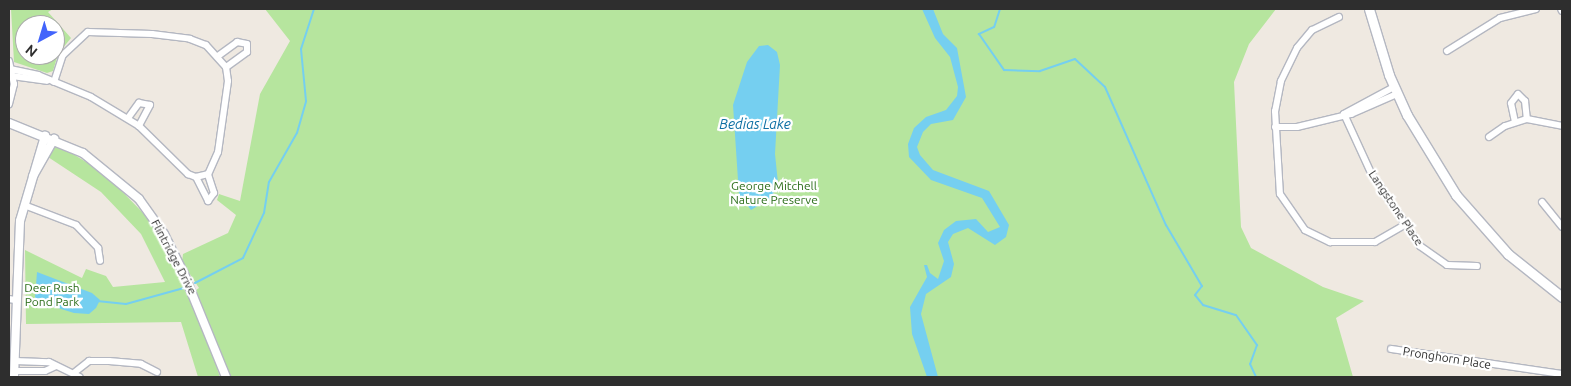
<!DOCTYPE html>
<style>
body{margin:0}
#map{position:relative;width:1571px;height:386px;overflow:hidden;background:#efe9e1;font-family:Ubuntu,sans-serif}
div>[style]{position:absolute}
.green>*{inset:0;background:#b6e59e}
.water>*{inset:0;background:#75cff0}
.stream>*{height:2px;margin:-1px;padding:0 1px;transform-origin:1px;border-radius:1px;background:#75cff0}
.roads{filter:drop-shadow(1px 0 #b4b7c1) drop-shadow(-1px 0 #b4b7c1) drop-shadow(0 1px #b4b7c1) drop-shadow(0 -1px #b4b7c1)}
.minor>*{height:6px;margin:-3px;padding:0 3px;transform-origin:3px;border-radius:3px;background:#fff}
.tertiary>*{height:8px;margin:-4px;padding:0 4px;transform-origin:4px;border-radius:4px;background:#fff}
.secondary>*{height:9px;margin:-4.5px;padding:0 4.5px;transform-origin:4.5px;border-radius:4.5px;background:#fff}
span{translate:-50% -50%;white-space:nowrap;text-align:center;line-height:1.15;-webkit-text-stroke:4.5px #fff;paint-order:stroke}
.park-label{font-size:12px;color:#2c6e1b}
.street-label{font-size:12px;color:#2e2e2e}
.water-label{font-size:14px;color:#0d6fa3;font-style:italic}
.frame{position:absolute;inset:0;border:10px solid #2e2e2e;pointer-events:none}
.north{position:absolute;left:15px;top:15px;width:50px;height:50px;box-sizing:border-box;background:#fff;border:1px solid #ababab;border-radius:50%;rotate:219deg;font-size:14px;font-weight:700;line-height:20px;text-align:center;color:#2e2e2e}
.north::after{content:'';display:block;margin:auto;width:18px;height:22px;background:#4264fb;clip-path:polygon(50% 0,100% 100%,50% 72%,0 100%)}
</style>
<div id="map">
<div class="green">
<div style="clip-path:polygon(evenodd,11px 9px,53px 9px,48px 12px,71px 38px,58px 54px,53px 71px,47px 73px,14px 62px,11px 9px,25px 25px,55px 25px,55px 55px,25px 55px,25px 25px)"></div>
<div style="clip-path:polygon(265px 9px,1276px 9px,1249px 44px,1234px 82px,1241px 227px,1251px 248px,1323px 287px,1364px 301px,1336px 318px,1353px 377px,230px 377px,196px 290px,199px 288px,182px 262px,183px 254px,228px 233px,236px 215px,217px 200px,219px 194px,240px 201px,260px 94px,290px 41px)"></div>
<div style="clip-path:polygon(60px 146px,104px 173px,148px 218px,162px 240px,204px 329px,220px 377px,198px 377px,181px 322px,26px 324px,25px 250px,82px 278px,86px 269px,106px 276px,113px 287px,165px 282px,141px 234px,101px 192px,48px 157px,52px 148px)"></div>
</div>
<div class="water">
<div style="clip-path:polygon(922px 9px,933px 9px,943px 34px,957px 48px,966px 97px,953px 120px,931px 124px,923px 132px,917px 147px,920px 155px,933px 170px,989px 191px,1009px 225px,1006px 237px,995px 245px,968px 228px,953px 234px,948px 242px,954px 264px,951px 277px,926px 294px,921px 314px,938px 377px,927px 377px,912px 334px,910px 307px,927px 277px,924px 265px,927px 265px,930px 273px,938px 279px,944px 261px,938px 243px,944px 230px,956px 221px,976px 219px,988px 232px,1000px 227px,982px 198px,931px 180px,909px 157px,908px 144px,914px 128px,926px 117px,946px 110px,957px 96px,958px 87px,950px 57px,935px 38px)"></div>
<div style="clip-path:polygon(768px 45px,777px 52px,780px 65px,775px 154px,778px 183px,771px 198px,751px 210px,739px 195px,733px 105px,747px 62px,759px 46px)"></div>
<div style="clip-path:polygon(37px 272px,92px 293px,100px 300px,96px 308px,89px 314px,74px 313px,42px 303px,35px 298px)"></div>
</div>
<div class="stream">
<div style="left:1000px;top:9px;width:19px;rotate:108deg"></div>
<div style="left:994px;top:27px;width:17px;rotate:155deg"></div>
<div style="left:979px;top:34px;width:44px;rotate:55.2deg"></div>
<div style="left:1004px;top:70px;width:36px;rotate:2deg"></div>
<div style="left:1040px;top:71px;width:37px;rotate:-19deg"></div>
<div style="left:1075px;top:59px;width:41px;rotate:43deg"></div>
<div style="left:1105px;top:87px;width:151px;rotate:66.2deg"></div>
<div style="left:1166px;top:225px;width:71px;rotate:59.5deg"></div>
<div style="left:1202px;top:286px;width:11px;rotate:128deg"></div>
<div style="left:1195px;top:295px;width:13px;rotate:51deg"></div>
<div style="left:1203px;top:305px;width:34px;rotate:17deg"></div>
<div style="left:1236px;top:315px;width:37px;rotate:55deg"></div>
<div style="left:1257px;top:345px;width:20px;rotate:110deg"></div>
<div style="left:1250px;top:364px;width:14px;rotate:65deg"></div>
<div style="left:1001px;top:9px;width:10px"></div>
<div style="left:195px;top:283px;width:54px;rotate:-27.5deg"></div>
<div style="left:243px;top:258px;width:50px;rotate:-65deg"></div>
<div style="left:264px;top:213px;width:31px;rotate:-81deg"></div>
<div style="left:269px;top:182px;width:56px;rotate:-60.3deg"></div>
<div style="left:297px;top:133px;width:33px;rotate:-74deg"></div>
<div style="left:306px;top:101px;width:52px;rotate:-95.5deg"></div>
<div style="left:301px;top:49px;width:42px;rotate:-72deg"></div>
<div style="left:97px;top:301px;width:29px;rotate:6deg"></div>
<div style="left:126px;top:304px;width:60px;rotate:-15.4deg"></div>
</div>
<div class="roads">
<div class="minor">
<div style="left:1561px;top:9px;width:2px;rotate:63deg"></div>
<div style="left:1339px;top:17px;width:30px;rotate:154deg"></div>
<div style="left:1312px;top:30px;width:23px;rotate:130deg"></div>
<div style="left:1297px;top:48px;width:37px;rotate:116deg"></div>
<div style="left:1281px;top:81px;width:31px;rotate:101deg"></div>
<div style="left:1275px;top:111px;width:83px;rotate:86.6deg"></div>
<div style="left:1280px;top:194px;width:44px;rotate:55.2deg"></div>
<div style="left:1305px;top:230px;width:28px;rotate:26deg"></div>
<div style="left:1330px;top:242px;width:45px"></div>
<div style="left:1375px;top:242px;width:34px;rotate:-30deg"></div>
<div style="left:1447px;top:51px;width:62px;rotate:-31.9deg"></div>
<div style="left:1500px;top:18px;width:37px;rotate:-14deg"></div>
<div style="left:218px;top:56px;width:24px;rotate:-36deg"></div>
<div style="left:237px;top:42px;width:10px;rotate:11deg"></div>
<div style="left:247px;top:44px;width:8px;rotate:90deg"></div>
<div style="left:247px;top:52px;width:26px;rotate:144deg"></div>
<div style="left:9px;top:61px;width:24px;rotate:78deg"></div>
<div style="left:14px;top:84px;width:21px;rotate:104deg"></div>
<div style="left:10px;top:69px;width:29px;rotate:12deg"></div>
<div style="left:38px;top:75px;width:57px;rotate:22.5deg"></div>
<div style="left:91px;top:97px;width:56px;rotate:31.1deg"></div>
<div style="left:139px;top:126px;width:69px;rotate:44.4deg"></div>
<div style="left:188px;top:174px;width:9px;rotate:21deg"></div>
<div style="left:196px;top:177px;width:12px;rotate:-14deg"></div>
<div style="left:12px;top:76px;width:35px;rotate:8deg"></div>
<div style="left:54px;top:82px;width:28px;rotate:-72deg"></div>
<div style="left:63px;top:55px;width:34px;rotate:-43deg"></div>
<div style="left:88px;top:32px;width:64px;rotate:1.8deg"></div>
<div style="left:152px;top:34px;width:38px;rotate:7deg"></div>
<div style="left:190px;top:39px;width:17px;rotate:21deg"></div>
<div style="left:206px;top:45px;width:30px;rotate:48deg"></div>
<div style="left:226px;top:67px;width:14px;rotate:82deg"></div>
<div style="left:228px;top:81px;width:72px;rotate:98deg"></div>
<div style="left:218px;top:152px;width:24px;rotate:114deg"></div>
<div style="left:1344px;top:114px;width:65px;rotate:65.4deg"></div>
<div style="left:1371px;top:173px;width:88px;rotate:56.1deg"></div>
<div style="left:1420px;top:246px;width:33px;rotate:35deg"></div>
<div style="left:1447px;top:265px;width:30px;rotate:2deg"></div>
<div style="left:1344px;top:114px;width:57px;rotate:-28.4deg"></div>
<div style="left:128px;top:118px;width:19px;rotate:-54deg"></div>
<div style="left:139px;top:103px;width:11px;rotate:10deg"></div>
<div style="left:150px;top:105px;width:24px;rotate:118deg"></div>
<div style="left:1515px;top:122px;width:19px;rotate:-102deg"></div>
<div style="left:1511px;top:103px;width:11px;rotate:-52deg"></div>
<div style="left:1518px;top:94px;width:10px;rotate:45deg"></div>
<div style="left:1525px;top:101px;width:18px;rotate:84deg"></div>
<div style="left:1275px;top:127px;width:22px"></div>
<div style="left:1297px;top:127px;width:56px;rotate:-13.5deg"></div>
<div style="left:1351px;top:114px;width:50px;rotate:-23.5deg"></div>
<div style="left:1489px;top:137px;width:19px;rotate:-35deg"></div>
<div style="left:1505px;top:126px;width:23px;rotate:-18deg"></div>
<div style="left:1527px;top:119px;width:36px;rotate:11deg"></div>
<div style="left:196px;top:177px;width:27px;rotate:63deg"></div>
<div style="left:208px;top:201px;width:10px;rotate:-53deg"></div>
<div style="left:214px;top:193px;width:20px;rotate:-108deg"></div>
<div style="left:1542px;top:202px;width:32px;rotate:51deg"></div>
<div style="left:24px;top:205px;width:56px;rotate:21deg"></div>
<div style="left:76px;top:225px;width:32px;rotate:46deg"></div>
<div style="left:98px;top:248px;width:13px;rotate:81deg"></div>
<div style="left:9px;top:299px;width:6px;rotate:9deg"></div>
<div style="left:1391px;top:349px;width:173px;rotate:8.3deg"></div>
<div style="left:15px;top:361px;width:34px;rotate:2deg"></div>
<div style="left:49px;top:362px;width:34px;rotate:26deg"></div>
<div style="left:14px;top:371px;width:31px"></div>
<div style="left:45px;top:371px;width:12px;rotate:-24deg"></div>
<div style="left:75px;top:372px;width:18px;rotate:-38deg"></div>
<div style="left:89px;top:361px;width:20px"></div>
<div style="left:109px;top:361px;width:32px;rotate:5deg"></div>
<div style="left:141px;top:364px;width:18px;rotate:27deg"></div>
</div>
<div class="tertiary">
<div style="left:9px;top:123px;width:80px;rotate:22.1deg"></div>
<div style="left:83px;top:153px;width:72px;rotate:39.4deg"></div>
<div style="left:139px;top:199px;width:43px;rotate:54.5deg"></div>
<div style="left:164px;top:234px;width:45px;rotate:63.4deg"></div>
<div style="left:184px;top:274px;width:111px;rotate:67.8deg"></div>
<div style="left:33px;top:176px;width:43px;rotate:-60.4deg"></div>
<div style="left:14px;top:377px;width:156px;rotate:-87.8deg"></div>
<div style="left:20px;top:221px;width:89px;rotate:-73.6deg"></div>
</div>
<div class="secondary">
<div style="left:1369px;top:9px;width:69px;rotate:73.1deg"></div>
<div style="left:1389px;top:75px;width:44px;rotate:65.8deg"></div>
<div style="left:1407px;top:115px;width:94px;rotate:58.5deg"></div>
<div style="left:1456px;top:195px;width:79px;rotate:48.6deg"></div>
<div style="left:1508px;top:254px;width:69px;rotate:38.5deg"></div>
</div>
</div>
<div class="park-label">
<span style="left:774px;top:193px">George Mitchell<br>Nature Preserve</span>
<span style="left:52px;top:295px">Deer Rush<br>Pond Park</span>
</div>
<div class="street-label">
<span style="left:1396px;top:208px;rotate:56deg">Langstone Place</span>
<span style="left:174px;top:257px;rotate:62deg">Flintridge Drive</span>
<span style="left:1447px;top:358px;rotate:9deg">Pronghorn Place</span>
</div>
<div class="water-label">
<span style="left:755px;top:124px">Bedias Lake</span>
</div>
<div class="frame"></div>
<div class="north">N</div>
</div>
